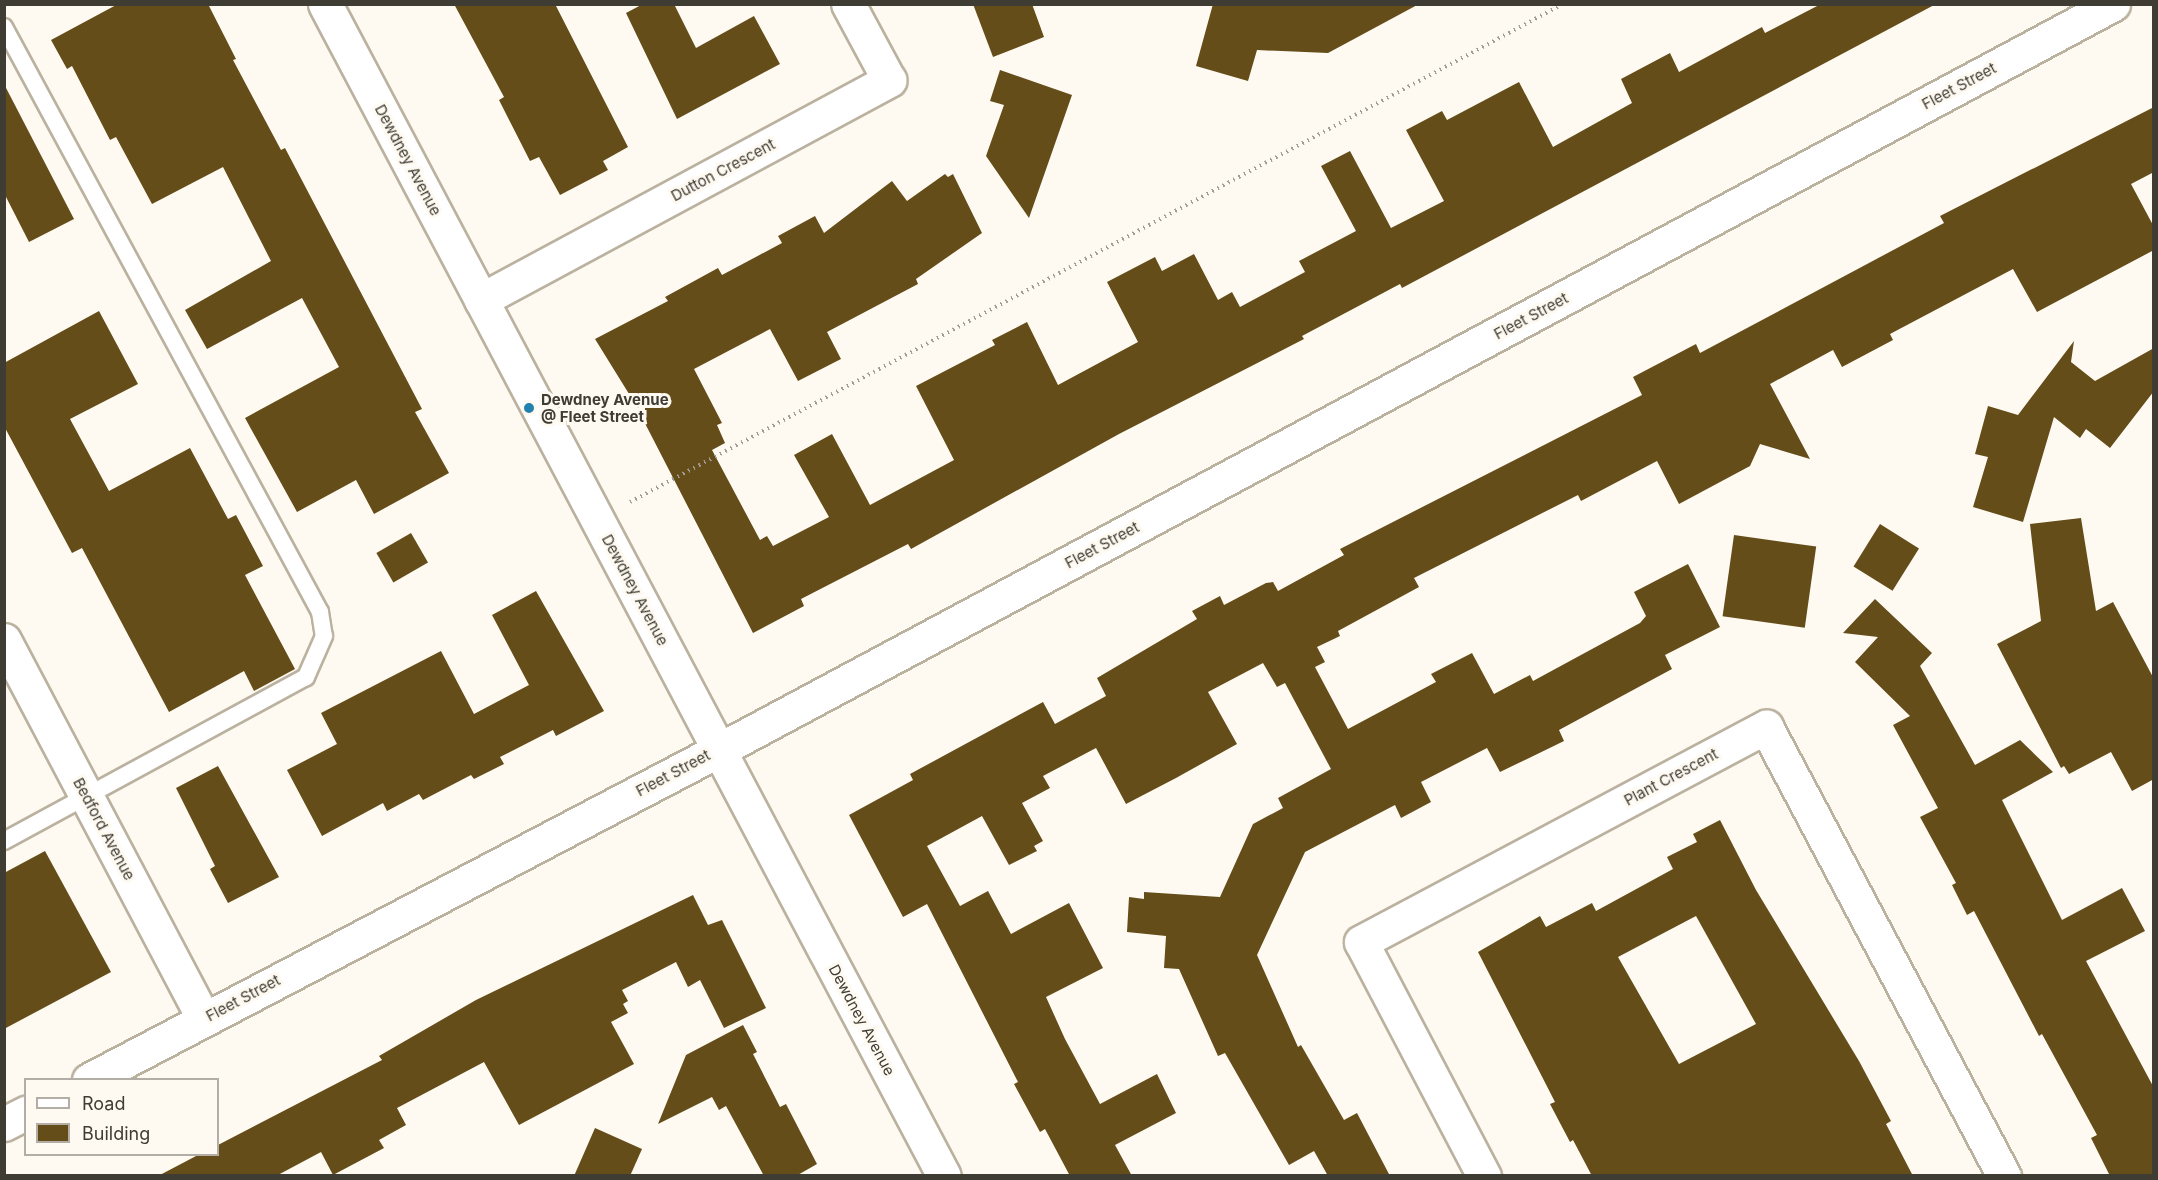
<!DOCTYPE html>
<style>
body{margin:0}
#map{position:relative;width:2158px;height:1180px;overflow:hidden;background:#fefaf2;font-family:Inter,sans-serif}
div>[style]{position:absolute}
.building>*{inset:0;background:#644d19;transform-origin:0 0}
.path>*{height:4px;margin-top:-2px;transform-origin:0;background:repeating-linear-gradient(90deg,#a09d95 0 1.5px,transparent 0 6px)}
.roads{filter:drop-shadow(2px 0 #bbb19f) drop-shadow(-2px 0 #bbb19f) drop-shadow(0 2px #bbb19f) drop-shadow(0 -2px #bbb19f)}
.service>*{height:16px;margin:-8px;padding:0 8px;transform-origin:8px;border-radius:8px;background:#fff}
.minor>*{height:33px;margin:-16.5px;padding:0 16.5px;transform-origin:16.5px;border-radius:16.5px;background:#fff}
.tertiary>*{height:33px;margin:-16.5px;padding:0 16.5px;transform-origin:16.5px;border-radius:16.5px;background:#fff}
.dots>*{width:16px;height:16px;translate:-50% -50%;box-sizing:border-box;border:3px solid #fefaf2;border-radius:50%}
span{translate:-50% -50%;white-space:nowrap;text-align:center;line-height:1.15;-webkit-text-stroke:6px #fefaf2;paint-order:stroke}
.street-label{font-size:15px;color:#3f3c34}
.poi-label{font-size:15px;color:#3f3c34;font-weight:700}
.left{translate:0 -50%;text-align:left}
.frame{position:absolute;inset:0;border:6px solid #3f3c34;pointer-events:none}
.legend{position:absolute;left:24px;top:1078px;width:195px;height:78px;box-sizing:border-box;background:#fefaf2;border:2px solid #b2aea6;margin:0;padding:8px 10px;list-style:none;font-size:18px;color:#3f3c34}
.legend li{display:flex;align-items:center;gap:12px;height:30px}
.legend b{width:30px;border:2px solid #b2aea6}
</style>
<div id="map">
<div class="building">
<div style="clip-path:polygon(118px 4px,208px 4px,236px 59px,233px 60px,281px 150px,285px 148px,422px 409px,415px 412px,449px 473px,374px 514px,356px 480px,297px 512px,245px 418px,339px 367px,302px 298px,207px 349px,185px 310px,271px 261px,223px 167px,152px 204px,116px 137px,110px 140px,72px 66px,67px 69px,51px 40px)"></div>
<div style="clip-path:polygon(454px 4px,555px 4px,628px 147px,603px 161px,608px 170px,560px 195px,539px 157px,530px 161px,499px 100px,504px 97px)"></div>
<div style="clip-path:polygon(643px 4px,674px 4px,696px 48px,754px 16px,780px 64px,677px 119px,626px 13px)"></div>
<div style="clip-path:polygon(973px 4px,1032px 4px,1044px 37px,993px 57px)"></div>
<div style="clip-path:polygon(1213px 4px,1419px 4px,1328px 53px,1257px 50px,1248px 81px,1196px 66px)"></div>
<div style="clip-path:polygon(1821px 4px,1936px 4px,1402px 288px,1400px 284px,1302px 336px,1304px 339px,1119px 434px,911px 549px,908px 544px,801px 599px,804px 606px,753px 633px,634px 402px,595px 339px,668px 301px,665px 297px,718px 268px,722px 275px,782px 243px,778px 236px,815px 216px,824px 233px,892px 181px,907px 201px,945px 174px,948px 177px,953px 174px,982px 233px,916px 279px,918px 284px,827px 332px,841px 359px,798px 381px,770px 329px,694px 369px,722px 423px,717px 425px,725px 443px,712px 450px,760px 540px,767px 536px,773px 546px,829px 517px,794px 455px,832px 434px,870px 505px,954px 460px,916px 386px,995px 345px,992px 340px,1027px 322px,1058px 385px,1138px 342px,1107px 282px,1155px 257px,1162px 271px,1194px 254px,1218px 300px,1232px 292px,1240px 307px,1305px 272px,1299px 261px,1356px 231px,1321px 166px,1350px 151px,1391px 228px,1444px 201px,1406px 130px,1442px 111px,1447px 120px,1519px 82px,1553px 147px,1632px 103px,1621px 79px,1670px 53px,1679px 72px,1762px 27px,1765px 33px)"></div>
<div style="clip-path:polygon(1000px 70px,1072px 95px,1029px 218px,986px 156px,1004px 105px,990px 101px)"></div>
<div style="clip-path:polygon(4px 84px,74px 219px,29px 242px,4px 193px)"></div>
<div style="clip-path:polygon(2154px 107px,2154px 172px,2131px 184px,2154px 227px,2154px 250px,2037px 312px,2013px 269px,1890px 334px,1893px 340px,1842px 367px,1833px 350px,1770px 384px,1810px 459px,1760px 444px,1750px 466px,1679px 504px,1657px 461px,1581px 501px,1578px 495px,1414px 578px,1419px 587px,1338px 631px,1340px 636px,1317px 647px,1325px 662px,1315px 667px,1348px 729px,1436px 682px,1431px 674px,1472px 653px,1494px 694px,1530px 675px,1533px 681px,1640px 623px,1646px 616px,1634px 592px,1688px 564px,1720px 627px,1665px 655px,1672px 669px,1559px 730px,1564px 741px,1500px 772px,1487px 748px,1421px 782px,1431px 802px,1401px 818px,1395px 805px,1305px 852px,1257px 955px,1298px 1047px,1301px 1045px,1344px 1120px,1357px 1113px,1390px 1176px,1328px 1176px,1314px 1151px,1289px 1165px,1225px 1053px,1218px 1056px,1179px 969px,1164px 968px,1166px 936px,1127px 932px,1129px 897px,1144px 899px,1144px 892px,1220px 897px,1253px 824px,1283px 808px,1278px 798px,1331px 769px,1285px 683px,1277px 687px,1263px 663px,1208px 692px,1237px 744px,1176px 778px,1126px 804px,1096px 748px,1043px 776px,1050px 788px,1022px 803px,1043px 841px,1034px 846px,1037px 851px,1009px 865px,982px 816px,927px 846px,960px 906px,988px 891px,1011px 934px,1069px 903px,1103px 968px,1046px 997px,1065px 1039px,1100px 1104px,1157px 1074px,1176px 1113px,1115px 1145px,1132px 1176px,1070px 1176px,1045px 1129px,1040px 1132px,1014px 1084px,1018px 1082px,927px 904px,903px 917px,849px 815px,913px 780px,910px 774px,1043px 702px,1055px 724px,1106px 696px,1097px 678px,1197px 619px,1192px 611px,1220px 596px,1224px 605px,1266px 583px,1273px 582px,1278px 591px,1344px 555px,1340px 549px,1642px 395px,1633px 377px,1696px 344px,1700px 353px,1944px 223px,1940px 216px)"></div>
<div style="clip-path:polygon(99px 311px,138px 384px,70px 419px,109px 491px,190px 448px,228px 519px,236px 515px,263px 566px,245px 575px,295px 669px,254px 691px,244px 671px,169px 712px,82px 548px,72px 553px,4px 426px,4px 363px)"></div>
<div style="clip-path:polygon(2074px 341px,2071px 362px,2095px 381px,2154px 348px,2154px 391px,2110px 448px,2086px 429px,2080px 438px,2054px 417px,2023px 522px,1973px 507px,1988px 457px,1975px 454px,1988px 406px,2018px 415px)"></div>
<div style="clip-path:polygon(2081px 518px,2096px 611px,2113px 602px,2154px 679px,2154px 779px,2132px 791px,2111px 752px,2069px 774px,2064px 766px,2061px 768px,1997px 644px,2041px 621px,2030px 524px)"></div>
<div style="left:1880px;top:524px;width:46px;height:50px;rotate:32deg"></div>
<div style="left:411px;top:533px;width:34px;height:40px;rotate:60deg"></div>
<div style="left:1734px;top:535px;width:83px;height:82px;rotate:8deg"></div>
<div style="clip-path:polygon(536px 591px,604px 711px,556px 736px,553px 730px,500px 757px,504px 764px,474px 779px,471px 775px,423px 800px,419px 794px,387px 811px,383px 803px,322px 836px,287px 770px,337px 744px,321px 713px,441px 651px,474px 714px,529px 685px,492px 615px)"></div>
<div style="clip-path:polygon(1875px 599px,1932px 653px,1920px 666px,1975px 765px,2020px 740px,2053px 772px,2002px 800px,2062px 920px,2122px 888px,2145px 931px,2086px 961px,2154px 1088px,2154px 1176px,2110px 1176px,2091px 1138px,2097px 1135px,2042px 1034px,2039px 1036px,1974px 911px,1967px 915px,1952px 885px,1956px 883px,1920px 817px,1938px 808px,1893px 725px,1910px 716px,1855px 662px,1878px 637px,1843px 633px)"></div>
<div style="clip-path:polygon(218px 766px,279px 877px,228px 903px,210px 869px,215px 866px,176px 788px)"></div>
<div style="clip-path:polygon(evenodd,1720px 820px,1756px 890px,1859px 1061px,1891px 1121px,1886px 1124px,1913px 1176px,1592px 1176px,1573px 1140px,1570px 1142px,1550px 1104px,1555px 1102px,1478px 952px,1540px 916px,1546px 927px,1592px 903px,1596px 911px,1673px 869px,1667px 857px,1697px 842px,1693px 834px,1720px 820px,1696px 916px,1756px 1024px,1679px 1064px,1618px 957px,1696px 916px)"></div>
<div style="clip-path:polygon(45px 851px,111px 972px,4px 1029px,4px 873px)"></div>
<div style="clip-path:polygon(693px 895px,708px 925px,722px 920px,766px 1008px,724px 1028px,700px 980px,688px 987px,676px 962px,622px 990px,628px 1001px,623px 1004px,628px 1013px,611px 1022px,634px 1064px,519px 1125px,484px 1062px,397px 1108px,406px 1125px,379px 1140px,384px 1148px,333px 1175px,321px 1152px,276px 1176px,158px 1176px,198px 1155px,218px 1155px,218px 1145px,382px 1060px,379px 1056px,476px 1000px)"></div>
<div style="clip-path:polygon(743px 1025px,757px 1052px,753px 1054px,780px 1107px,786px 1104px,817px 1164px,796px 1176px,764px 1176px,726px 1106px,719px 1110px,712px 1097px,658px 1124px,686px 1055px)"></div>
<div style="clip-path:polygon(595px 1128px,642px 1149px,630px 1176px,574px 1176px)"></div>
</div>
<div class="path">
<div style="left:630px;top:502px;width:1058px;rotate:-28.09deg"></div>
</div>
<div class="roads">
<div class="service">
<div style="left:4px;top:27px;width:665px;rotate:61.62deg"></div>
<div style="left:320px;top:612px;width:24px;rotate:81deg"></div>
<div style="left:324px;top:636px;width:45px;rotate:113.7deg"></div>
<div style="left:306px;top:677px;width:344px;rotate:151.5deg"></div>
</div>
<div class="minor">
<div style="left:481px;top:300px;width:464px;rotate:-28.3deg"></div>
<div style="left:889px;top:80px;width:86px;rotate:-118.3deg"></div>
<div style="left:4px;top:640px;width:429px;rotate:62.2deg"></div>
<div style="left:1484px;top:1176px;width:264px;rotate:-117.7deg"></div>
<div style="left:1361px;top:942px;width:459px;rotate:-28deg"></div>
<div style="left:1766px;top:727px;width:508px;rotate:62.07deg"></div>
</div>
<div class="tertiary">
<div style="left:325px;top:4px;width:1325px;rotate:62.16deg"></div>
<div style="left:89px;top:1080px;width:711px;rotate:-27.65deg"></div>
<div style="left:719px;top:750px;width:1581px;rotate:-28.15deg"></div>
<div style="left:4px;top:1124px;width:25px;rotate:-27deg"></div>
</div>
</div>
<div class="dots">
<div style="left:529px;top:408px;background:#2281ad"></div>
</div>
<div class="street-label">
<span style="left:1959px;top:86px;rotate:-28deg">Fleet Street</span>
<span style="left:408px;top:160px;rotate:62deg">Dewdney Avenue</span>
<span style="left:723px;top:170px;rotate:-28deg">Dutton Crescent</span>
<span style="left:1531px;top:316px;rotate:-28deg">Fleet Street</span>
<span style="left:1102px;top:545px;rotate:-28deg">Fleet Street</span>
<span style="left:635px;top:590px;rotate:62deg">Dewdney Avenue</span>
<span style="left:673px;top:773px;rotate:-28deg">Fleet Street</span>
<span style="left:1671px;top:777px;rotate:-28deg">Plant Crescent</span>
<span style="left:104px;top:829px;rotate:62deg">Bedford Avenue</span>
<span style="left:243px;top:998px;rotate:-28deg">Fleet Street</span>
<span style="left:862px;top:1020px;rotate:62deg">Dewdney Avenue</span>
</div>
<div class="poi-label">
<span class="left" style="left:541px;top:408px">Dewdney Avenue<br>@ Fleet Street</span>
</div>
<div class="frame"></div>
<ul class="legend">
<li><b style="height:8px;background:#fff"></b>Road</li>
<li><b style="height:16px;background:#644d19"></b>Building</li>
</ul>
</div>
